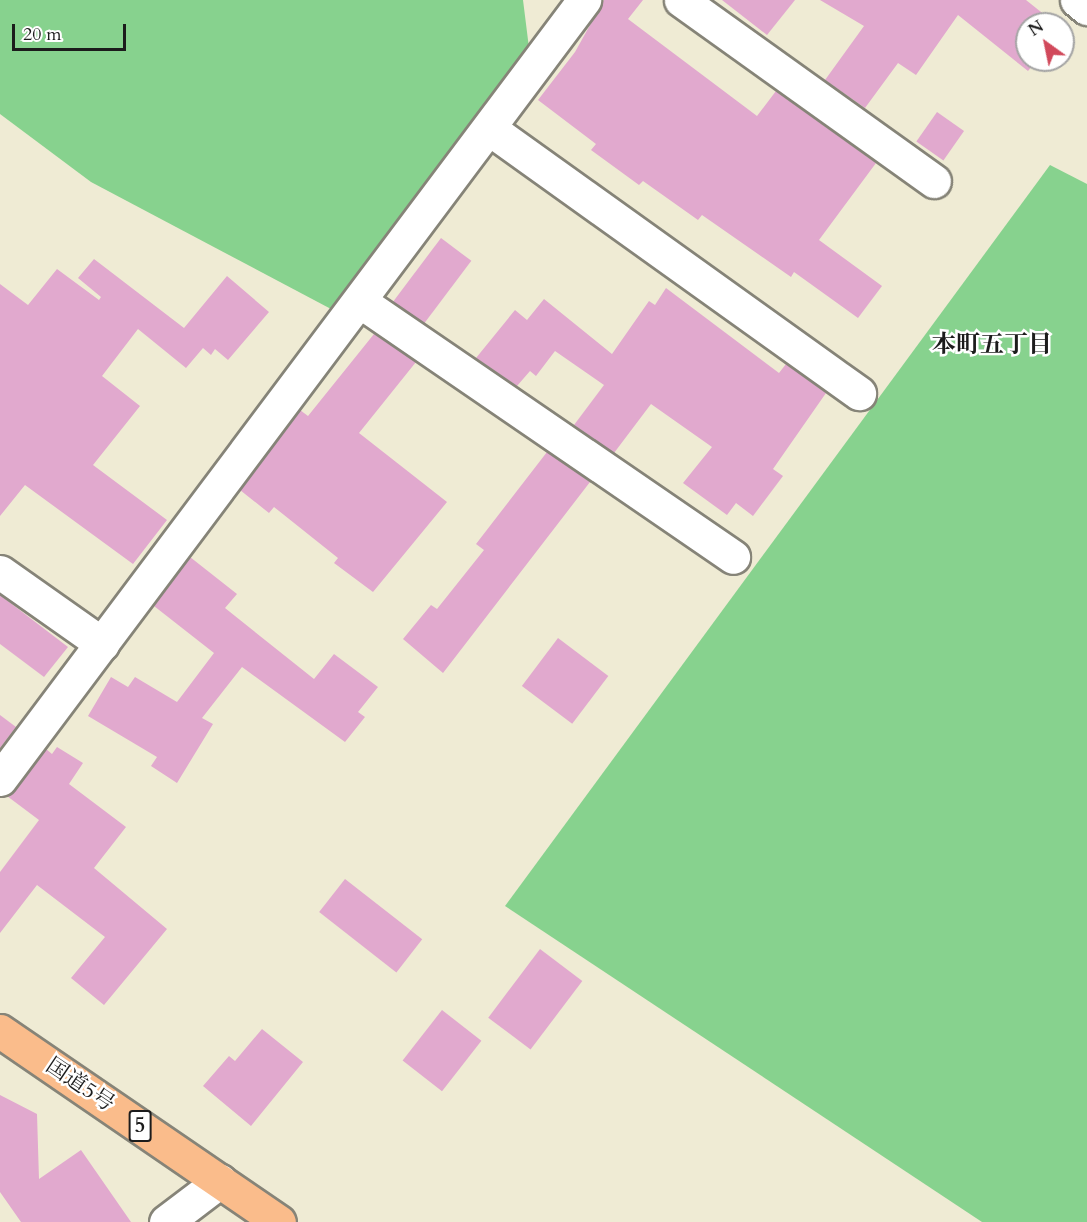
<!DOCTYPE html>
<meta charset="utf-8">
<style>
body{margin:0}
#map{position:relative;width:1087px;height:1222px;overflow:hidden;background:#efebd4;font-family:Cardo,"Noto Serif JP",serif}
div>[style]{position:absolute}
.green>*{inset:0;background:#87d28e}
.building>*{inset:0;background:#e1a9ce;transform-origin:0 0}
.roads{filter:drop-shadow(2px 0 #868478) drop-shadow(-2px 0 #868478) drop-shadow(0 2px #868478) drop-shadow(0 -2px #868478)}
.street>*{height:33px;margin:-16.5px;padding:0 16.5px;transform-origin:16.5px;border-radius:16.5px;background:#fff}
.highway>*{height:33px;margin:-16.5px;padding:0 16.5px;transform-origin:16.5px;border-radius:16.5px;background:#fabc8b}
span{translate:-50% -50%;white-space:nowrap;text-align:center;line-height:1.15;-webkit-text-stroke:5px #fff;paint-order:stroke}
.shield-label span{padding:2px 4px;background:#fff;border:2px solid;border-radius:4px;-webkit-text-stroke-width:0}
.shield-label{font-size:21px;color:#1c1c1c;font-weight:700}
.street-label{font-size:22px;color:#1c1c1c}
.neighbourhood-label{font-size:24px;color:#1c1c1c;font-weight:700}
.north{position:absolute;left:1015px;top:12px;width:60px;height:60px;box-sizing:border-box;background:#fff;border:2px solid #a4a4a4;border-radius:50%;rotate:327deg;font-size:16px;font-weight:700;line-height:24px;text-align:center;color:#1c1c1c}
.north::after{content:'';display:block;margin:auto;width:21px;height:27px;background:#d1495b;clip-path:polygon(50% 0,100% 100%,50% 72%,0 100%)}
.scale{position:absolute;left:12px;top:24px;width:114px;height:27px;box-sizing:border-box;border:3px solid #1c1c1c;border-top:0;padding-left:8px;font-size:18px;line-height:21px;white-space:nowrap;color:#1c1c1c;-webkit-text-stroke:4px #fff;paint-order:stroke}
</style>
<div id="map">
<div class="green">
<div style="clip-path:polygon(0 0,523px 0,529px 48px,331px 309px,91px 182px,0 114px)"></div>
<div style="clip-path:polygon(1050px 165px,1087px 184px,1087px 1222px,982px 1222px,505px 906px)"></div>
</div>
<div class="building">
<div style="clip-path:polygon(604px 0,643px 0,628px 19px,757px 116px,776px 91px,876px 163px,819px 240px,882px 286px,858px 318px,794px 272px,791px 277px,702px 215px,698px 220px,643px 181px,639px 185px,591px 150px,596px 144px,538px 100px,575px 52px)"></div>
<div style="clip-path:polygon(722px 0,795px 0,767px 35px)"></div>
<div style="clip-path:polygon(820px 0,1026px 0,1056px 24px,1027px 24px,1027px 60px,1037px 60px,1028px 71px,958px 15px,916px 75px,898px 63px,865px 108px,825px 80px,864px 26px)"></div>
<div style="left:937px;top:112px;width:33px;height:36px;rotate:35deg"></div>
<div style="left:441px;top:238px;width:38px;height:80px;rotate:37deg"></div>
<div style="clip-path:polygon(94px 259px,184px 328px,227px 276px,269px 312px,228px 360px,215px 349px,211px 355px,203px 348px,186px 368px,138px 329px,102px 376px,140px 406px,93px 465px,167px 520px,133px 564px,25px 485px,0 516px,0 284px,28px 305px,57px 269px,99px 300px,101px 297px,78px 278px)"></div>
<div style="clip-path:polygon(666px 288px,779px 373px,786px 364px,826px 393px,773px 469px,783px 476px,753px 516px,736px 503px,727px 515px,683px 483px,712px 447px,651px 404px,614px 453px,574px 425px,604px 385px,555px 351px,536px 376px,530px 371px,517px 386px,476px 358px,515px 310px,527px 320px,544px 299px,612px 354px,649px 301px,655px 305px)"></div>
<div style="clip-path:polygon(374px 334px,416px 362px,359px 433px,447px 502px,373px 592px,334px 563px,338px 558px,274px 507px,269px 513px,240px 490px,300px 410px,308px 416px)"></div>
<div style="clip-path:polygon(547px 452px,590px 482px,443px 673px,403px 639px,431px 605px,437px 609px,484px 550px,476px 544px)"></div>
<div style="clip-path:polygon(190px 557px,237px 594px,225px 608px,314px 679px,334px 654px,378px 687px,358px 712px,365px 717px,345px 742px,242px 667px,202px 718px,213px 724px,177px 783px,151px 766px,157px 757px,88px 716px,111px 677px,128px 687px,135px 677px,177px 702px,214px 653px,154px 606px)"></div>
<div style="clip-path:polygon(0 595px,68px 647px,44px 677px,0 644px)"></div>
<div style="left:558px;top:638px;width:63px;height:60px;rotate:37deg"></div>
<div style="clip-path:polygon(0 715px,16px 727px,0 748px)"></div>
<div style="clip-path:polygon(57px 747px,83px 763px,69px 784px,126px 827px,94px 868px,167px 929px,104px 1005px,71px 978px,105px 937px,37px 885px,0 933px,0 872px,39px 820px,7px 796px,46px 749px,52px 754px)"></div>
<div style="left:345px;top:879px;width:98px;height:42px;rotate:38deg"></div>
<div style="left:540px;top:949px;width:53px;height:86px;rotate:37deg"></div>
<div style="left:442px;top:1010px;width:50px;height:64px;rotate:38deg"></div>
<div style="clip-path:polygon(262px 1029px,303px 1062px,251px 1126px,203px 1086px,229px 1056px,235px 1061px)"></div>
<div style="clip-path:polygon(0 1095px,37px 1114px,39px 1179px,81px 1150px,131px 1222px,21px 1222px,0 1192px)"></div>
</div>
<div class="roads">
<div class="street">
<div style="left:681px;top:0;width:311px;rotate:35.6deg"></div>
<div style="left:1077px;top:0;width:13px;rotate:39deg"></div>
<div style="left:490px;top:129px;width:454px;rotate:35.6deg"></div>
<div style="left:361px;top:302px;width:451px;rotate:34.4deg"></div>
<div style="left:0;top:572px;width:125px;rotate:35.2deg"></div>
<div style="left:0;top:779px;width:974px;rotate:-53.14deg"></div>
<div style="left:166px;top:1222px;width:68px;rotate:-37.2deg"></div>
</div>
<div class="highway">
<div style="left:0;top:1031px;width:338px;rotate:34.4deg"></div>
</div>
</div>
<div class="shield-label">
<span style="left:140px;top:1126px">5</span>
</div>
<div class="street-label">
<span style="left:80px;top:1085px;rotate:34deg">国道5号</span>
</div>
<div class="neighbourhood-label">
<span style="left:992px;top:345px">本町五丁目</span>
</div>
<div class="north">N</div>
<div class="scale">20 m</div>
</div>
